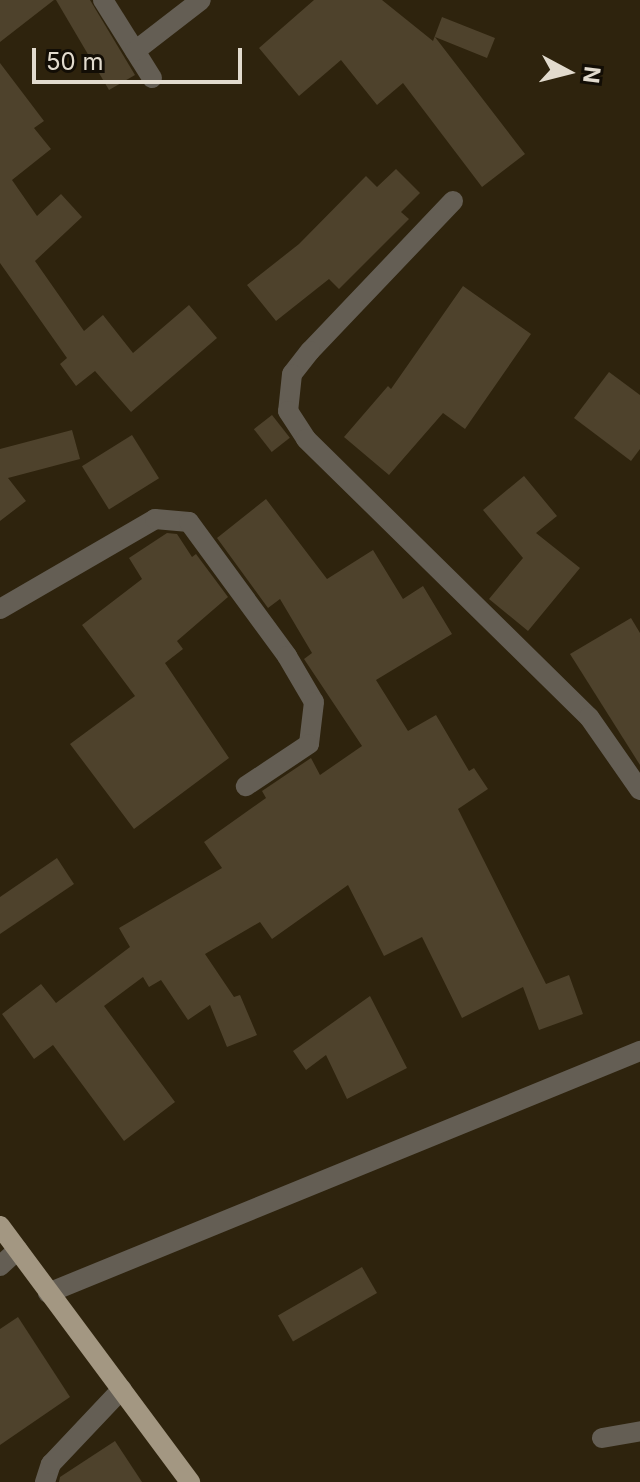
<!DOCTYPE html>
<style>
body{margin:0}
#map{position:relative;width:640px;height:1482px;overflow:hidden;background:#2e230d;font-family:Inter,sans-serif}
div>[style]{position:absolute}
.building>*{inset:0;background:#4e422c;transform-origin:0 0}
.minor>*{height:20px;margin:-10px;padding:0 10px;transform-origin:10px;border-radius:10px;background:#645e54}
.major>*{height:20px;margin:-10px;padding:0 10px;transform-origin:10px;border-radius:10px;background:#a39782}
span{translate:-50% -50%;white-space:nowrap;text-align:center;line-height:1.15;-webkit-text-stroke:8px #120d05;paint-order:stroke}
.north{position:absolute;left:528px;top:32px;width:80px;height:80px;-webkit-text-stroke:6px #120d05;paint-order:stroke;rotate:97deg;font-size:22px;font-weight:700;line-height:32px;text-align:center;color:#e2dbce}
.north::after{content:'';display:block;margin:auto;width:28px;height:36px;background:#e2dbce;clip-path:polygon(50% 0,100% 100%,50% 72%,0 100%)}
.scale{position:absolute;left:32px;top:48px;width:210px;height:36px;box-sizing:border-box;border:4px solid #e2dbce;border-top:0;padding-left:10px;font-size:24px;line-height:28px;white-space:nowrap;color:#e2dbce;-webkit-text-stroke:6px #120d05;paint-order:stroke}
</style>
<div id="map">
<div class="building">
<div style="clip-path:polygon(0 0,54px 0,0 42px)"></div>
<div style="clip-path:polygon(56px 0,90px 0,135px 75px,109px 90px)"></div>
<div style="clip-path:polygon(314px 0,382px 0,433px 41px,442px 17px,495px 38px,487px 58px,435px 37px,525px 154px,482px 187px,403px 83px,377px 105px,341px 60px,299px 96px,259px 48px)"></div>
<div style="clip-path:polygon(0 63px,44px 121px,34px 128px,51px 149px,12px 180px,37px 216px,61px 194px,82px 217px,35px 261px,84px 331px,103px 315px,133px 353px,189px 305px,217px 338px,131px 412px,95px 371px,76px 386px,60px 364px,67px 358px,0 263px)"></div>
<div style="clip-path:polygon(396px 169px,420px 193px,401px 212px,409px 219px,339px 289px,329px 279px,276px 321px,247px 285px,299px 244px,366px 176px,377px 187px)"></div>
<div style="clip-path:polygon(463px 286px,531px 334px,465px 429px,443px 413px,389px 475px,344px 437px,388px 386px,391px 389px)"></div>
<div style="clip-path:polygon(609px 372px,640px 395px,640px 449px,631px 461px,574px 418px)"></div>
<div style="left:272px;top:415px;width:29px;height:23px;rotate:52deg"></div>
<div style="clip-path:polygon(72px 430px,80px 459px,8px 478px,26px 501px,0 521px,0 449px)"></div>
<div style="left:132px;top:435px;width:51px;height:59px;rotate:58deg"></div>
<div style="clip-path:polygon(524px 476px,557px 516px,536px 533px,580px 568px,528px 631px,489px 599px,523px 558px,483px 510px)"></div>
<div style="clip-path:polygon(266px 499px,327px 579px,373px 550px,403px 599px,423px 586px,452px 634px,376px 680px,408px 731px,436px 715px,469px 771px,474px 768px,488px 789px,458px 809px,546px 984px,569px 975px,583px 1014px,539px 1030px,523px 987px,462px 1018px,422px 937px,384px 956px,348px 885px,272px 939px,260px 922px,205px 954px,234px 997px,240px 995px,257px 1035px,227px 1047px,210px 1005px,188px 1020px,161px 980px,149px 987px,143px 977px,104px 1006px,175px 1102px,124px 1141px,53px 1045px,34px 1059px,2px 1014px,41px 984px,56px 1003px,130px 947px,119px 928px,222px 868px,204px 842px,266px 798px,262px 791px,311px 758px,320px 775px,362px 746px,304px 659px,312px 653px,280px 599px,268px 608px,217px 538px)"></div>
<div style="clip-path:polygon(167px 533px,177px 534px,192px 557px,196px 554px,228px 597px,177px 641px,183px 649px,165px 663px,229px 758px,134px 829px,70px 744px,135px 696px,82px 625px,142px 579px,129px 558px)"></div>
<div style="clip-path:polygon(631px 618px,640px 633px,640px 765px,570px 654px)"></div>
<div style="clip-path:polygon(57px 858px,74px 884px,0 934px,0 897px)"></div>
<div style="clip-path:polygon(370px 996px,407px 1068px,347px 1099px,326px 1055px,306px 1070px,293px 1051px)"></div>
<div style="left:362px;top:1267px;width:30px;height:97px;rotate:60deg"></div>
<div style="clip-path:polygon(18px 1317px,70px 1397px,0 1445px,0 1329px)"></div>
<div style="clip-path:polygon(115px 1441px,142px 1482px,59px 1482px,60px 1477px)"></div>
</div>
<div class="minor">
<div style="left:103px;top:0;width:92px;rotate:57.9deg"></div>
<div style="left:135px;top:51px;width:83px;rotate:-37.7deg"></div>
<div style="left:453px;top:201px;width:207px;rotate:133.6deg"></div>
<div style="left:310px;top:351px;width:29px;rotate:128deg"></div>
<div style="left:292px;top:374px;width:37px;rotate:96deg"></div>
<div style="left:288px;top:411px;width:33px;rotate:57deg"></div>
<div style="left:306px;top:439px;width:397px;rotate:44.5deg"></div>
<div style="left:589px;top:717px;width:89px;rotate:55.1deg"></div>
<div style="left:0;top:609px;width:179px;rotate:-30.1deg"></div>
<div style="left:155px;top:519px;width:34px;rotate:5deg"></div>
<div style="left:189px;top:522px;width:166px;rotate:53.8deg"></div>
<div style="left:287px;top:656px;width:53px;rotate:59.6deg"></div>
<div style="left:314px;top:702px;width:42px;rotate:96.8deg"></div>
<div style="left:309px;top:744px;width:76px;rotate:146.3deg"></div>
<div style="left:0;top:1266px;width:24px;rotate:-42deg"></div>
<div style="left:48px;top:1293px;width:640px;rotate:-22.23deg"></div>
<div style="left:602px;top:1438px;width:39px;rotate:-10deg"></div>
<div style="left:45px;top:1482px;width:19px;rotate:-72deg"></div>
<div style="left:51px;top:1464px;width:103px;rotate:-46.6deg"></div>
</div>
<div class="major">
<div style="left:0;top:1226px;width:319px;rotate:53.4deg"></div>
</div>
<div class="north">N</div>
<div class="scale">50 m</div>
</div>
